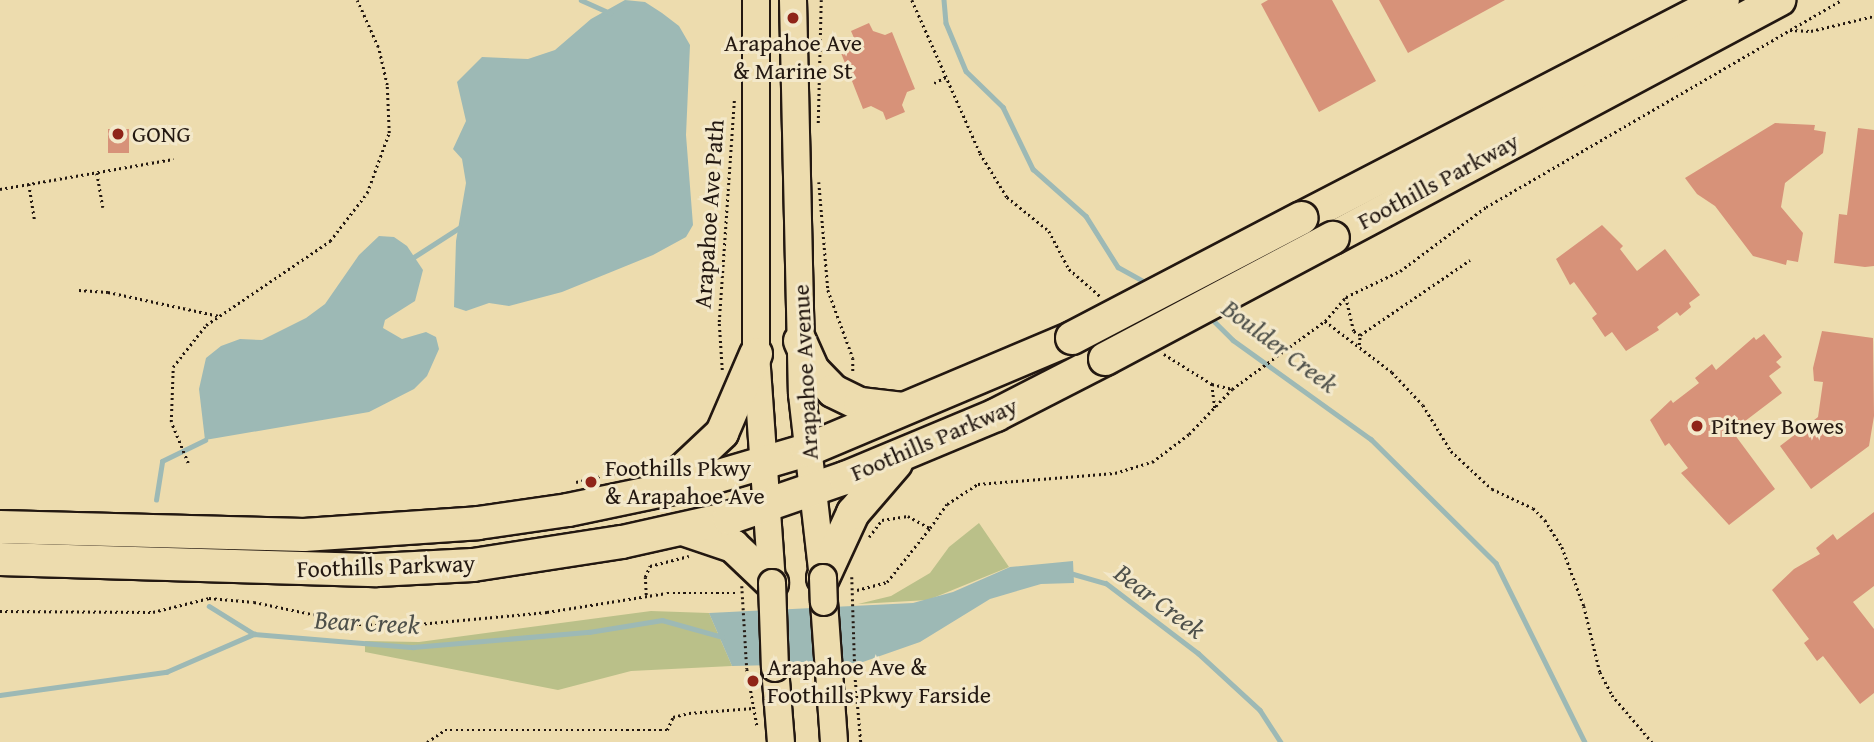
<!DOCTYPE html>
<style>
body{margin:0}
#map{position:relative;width:1874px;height:742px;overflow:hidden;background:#eddcae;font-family:"Gentium Book Plus",serif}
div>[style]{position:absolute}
.green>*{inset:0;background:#bac089}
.water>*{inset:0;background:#9db9b5}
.stream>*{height:4.5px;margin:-2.25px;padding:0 2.25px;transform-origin:2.25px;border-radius:2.25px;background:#9db9b5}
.building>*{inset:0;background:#d79279;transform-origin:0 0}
.path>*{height:2.5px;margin-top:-1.25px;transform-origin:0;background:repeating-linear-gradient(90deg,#231811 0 2px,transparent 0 5.5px)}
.roads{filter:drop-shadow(2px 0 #231811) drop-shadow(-2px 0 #231811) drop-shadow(0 2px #231811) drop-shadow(0 -2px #231811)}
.major>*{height:26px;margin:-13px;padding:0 13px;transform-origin:13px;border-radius:13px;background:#eddcae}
.highway>*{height:32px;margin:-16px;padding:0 16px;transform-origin:16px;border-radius:16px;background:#eddcae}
.path-bridge>*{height:2.5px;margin-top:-1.25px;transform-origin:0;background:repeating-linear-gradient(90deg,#231811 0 2px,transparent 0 5.5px)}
.bridges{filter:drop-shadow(2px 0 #231811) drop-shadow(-2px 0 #231811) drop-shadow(0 2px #231811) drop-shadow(0 -2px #231811)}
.major-bridge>*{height:26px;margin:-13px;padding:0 13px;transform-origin:13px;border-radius:13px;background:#eddcae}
.highway-bridge>*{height:32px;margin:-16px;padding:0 16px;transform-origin:16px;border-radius:16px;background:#eddcae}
.dots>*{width:19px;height:19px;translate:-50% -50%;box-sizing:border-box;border:4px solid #f3e8ca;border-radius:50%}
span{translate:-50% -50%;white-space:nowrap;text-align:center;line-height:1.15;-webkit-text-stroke:6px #f3e8ca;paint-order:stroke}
.poi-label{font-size:24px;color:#231811}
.left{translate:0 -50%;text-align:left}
.street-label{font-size:24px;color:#231811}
.water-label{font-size:26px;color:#4e504a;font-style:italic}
</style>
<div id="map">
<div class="green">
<div style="clip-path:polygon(979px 523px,1009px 567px,928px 600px,858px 604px,891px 596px,930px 573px,949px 547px)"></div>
<div style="clip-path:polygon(651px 611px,709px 613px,732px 666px,631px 671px,558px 690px,365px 652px,365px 641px,419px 642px)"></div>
</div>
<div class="water">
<div style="clip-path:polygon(625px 0,645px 2px,662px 13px,679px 26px,690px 45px,686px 135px,693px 225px,686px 237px,653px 255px,562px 292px,509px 306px,489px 303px,466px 311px,454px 307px,456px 241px,466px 183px,462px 159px,453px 149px,466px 121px,457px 82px,482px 57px,528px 59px,555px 50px,591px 19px)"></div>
<div style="clip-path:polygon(379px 236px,394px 237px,407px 246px,423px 270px,415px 301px,385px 320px,383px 328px,402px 339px,426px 332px,436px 337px,439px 349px,427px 376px,414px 389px,369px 412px,205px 440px,199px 389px,206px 358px,221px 346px,240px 339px,262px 340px,306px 318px,325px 304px,359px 255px)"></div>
<div style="clip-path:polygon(1073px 561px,1074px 583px,1041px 584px,990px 599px,920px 642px,860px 663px,732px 666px,709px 613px,913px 603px,953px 592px,1010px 567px)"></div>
</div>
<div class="stream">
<div style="left:581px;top:0;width:32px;rotate:24deg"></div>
<div style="left:944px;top:0;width:23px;rotate:85deg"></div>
<div style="left:946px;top:23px;width:52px;rotate:67.4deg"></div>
<div style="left:966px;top:71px;width:52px;rotate:44.2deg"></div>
<div style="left:1003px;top:107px;width:69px;rotate:64.2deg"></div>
<div style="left:1033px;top:169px;width:71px;rotate:41.6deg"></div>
<div style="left:1086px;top:216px;width:60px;rotate:57.9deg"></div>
<div style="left:1118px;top:267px;width:35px;rotate:29deg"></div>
<div style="left:414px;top:257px;width:54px;rotate:-32.8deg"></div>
<div style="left:1209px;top:316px;width:34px;rotate:45deg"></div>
<div style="left:1233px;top:340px;width:170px;rotate:35.7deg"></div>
<div style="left:1371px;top:439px;width:176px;rotate:44.8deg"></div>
<div style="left:1496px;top:563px;width:200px;rotate:63.6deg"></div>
<div style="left:156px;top:500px;width:39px;rotate:-81deg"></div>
<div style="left:162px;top:461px;width:48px;rotate:-26deg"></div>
<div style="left:1070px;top:573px;width:37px;rotate:16deg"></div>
<div style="left:1106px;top:583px;width:116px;rotate:37.3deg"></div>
<div style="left:1198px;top:653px;width:84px;rotate:42.6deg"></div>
<div style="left:1260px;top:710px;width:38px;rotate:57deg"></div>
<div style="left:209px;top:606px;width:53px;rotate:31.9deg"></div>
<div style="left:0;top:695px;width:168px;rotate:-7.9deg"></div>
<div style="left:166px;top:672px;width:96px;rotate:-23.4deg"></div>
<div style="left:254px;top:634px;width:160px;rotate:4.7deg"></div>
<div style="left:413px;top:647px;width:177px;rotate:-4.9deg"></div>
<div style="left:589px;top:632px;width:74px;rotate:-9.3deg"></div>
<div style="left:662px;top:620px;width:63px;rotate:15.6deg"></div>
</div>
<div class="building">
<div style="clip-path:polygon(1268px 0,1332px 0,1376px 81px,1319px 112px,1261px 4px)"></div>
<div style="clip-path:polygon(1379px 0,1505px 0,1408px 53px)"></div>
<div style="clip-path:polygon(869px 23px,873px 31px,885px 35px,892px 32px,915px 89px,907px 92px,902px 105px,905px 112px,886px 120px,883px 112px,871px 106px,863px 109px,841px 53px,848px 50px,854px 38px,851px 31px)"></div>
<div style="clip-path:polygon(1775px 123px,1815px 125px,1814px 130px,1826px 132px,1823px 153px,1785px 183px,1781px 207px,1803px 233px,1798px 262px,1787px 260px,1786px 265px,1753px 256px,1715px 206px,1697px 194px,1685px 178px)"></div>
<div style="clip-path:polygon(1858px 128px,1874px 130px,1874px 266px,1865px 267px,1834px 263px,1839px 214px,1847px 215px)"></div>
<div style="left:108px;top:129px;width:21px;height:24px"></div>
<div style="clip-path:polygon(1602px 225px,1623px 246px,1620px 249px,1637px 271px,1665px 249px,1700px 295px,1689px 303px,1691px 307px,1680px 316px,1677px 312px,1657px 327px,1659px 330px,1626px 351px,1612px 332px,1605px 337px,1592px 318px,1597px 314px,1574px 282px,1570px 285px,1556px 259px)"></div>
<div style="clip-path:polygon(1822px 331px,1873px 338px,1874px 416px,1869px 446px,1811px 489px,1780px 446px,1818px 417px,1823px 382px,1814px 381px,1813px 368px)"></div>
<div style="clip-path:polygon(1764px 334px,1782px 357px,1776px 362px,1781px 367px,1769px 376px,1782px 393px,1732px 431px,1775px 489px,1729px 525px,1681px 473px,1688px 468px,1669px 443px,1665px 446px,1650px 420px,1671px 400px,1673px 403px,1699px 383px,1695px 378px,1712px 364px,1716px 370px,1754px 337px,1756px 340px)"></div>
<div style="clip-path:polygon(1874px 512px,1874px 586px,1853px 602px,1874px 629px,1874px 693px,1860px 704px,1823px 656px,1817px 661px,1804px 643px,1809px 639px,1772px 590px,1794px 569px,1820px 554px,1816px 548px,1833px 534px,1837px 540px)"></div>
</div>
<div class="path">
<div style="left:912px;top:0;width:167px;rotate:66deg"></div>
<div style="left:980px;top:153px;width:52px;rotate:58.5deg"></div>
<div style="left:1007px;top:197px;width:54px;rotate:39deg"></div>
<div style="left:1049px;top:231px;width:43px;rotate:62.2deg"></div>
<div style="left:1069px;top:269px;width:41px;rotate:41.1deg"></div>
<div style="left:1790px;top:30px;width:21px;rotate:3deg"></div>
<div style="left:1811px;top:31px;width:65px;rotate:-13.4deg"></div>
<div style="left:934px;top:83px;width:16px;rotate:-27deg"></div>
<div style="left:818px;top:123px;width:123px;rotate:-88.6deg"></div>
<div style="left:97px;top:173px;width:35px;rotate:80deg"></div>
<div style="left:819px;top:182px;width:108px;rotate:85.2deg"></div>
<div style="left:828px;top:290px;width:72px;rotate:69.8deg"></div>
<div style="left:853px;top:358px;width:15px;rotate:90deg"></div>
<div style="left:29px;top:184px;width:36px;rotate:81deg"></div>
<div style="left:0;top:189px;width:176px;rotate:-9.8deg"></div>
<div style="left:79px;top:290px;width:29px;rotate:4deg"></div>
<div style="left:108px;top:292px;width:114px;rotate:12.2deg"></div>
<div style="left:1346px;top:297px;width:35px;rotate:77deg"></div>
<div style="left:1354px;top:331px;width:7px;rotate:34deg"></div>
<div style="left:1325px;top:321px;width:84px;rotate:37.3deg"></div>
<div style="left:1392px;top:372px;width:45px;rotate:46.8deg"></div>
<div style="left:1423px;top:405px;width:54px;rotate:58.7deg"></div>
<div style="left:1451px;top:451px;width:56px;rotate:42.8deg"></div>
<div style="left:1492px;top:489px;width:45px;rotate:24.9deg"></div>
<div style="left:1533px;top:508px;width:17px;rotate:45deg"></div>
<div style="left:1545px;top:520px;width:32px;rotate:58deg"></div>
<div style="left:1562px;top:547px;width:63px;rotate:69.6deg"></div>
<div style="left:1584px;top:606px;width:68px;rotate:76.4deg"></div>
<div style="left:1600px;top:672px;width:26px;rotate:62deg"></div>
<div style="left:1612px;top:695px;width:62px;rotate:49.6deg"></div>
<div style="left:1359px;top:345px;width:10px;rotate:-84deg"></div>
<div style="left:1360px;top:335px;width:133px;rotate:-34.3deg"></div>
<div style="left:1164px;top:354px;width:57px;rotate:32deg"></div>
<div style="left:1212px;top:384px;width:21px;rotate:14deg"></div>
<div style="left:722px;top:370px;width:48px;rotate:-93.6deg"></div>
<div style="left:719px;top:322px;width:222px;rotate:-86.1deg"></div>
<div style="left:1212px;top:384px;width:24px;rotate:83deg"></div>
<div style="left:188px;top:463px;width:44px;rotate:-112.5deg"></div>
<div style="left:171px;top:422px;width:55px;rotate:-87.9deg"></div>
<div style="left:173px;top:367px;width:53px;rotate:-51.8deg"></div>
<div style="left:206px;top:325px;width:150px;rotate:-34.1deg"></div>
<div style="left:330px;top:241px;width:61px;rotate:-52.4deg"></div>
<div style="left:367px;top:193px;width:64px;rotate:-69.9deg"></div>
<div style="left:389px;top:133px;width:48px;rotate:-92.4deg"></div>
<div style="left:387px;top:85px;width:39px;rotate:-103deg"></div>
<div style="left:378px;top:47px;width:51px;rotate:-114.1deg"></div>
<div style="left:576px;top:482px;width:81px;rotate:-12.8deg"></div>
<div style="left:882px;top:520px;width:26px;rotate:-9deg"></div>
<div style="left:908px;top:516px;width:25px;rotate:29deg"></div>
<div style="left:930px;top:528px;width:29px;rotate:-55deg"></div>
<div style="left:947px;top:504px;width:37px;rotate:-33deg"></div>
<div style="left:978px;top:484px;width:137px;rotate:-4.6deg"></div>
<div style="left:1115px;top:473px;width:39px;rotate:-17deg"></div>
<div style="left:1152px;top:462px;width:46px;rotate:-37.1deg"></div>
<div style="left:1189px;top:434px;width:62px;rotate:-46.3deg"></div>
<div style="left:1232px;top:389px;width:115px;rotate:-36.2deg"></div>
<div style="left:1325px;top:321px;width:32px;rotate:-49deg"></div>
<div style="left:1346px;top:297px;width:60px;rotate:-25.7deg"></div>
<div style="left:1400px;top:271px;width:107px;rotate:-36.7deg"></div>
<div style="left:1486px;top:207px;width:411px;rotate:-30.2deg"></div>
<div style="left:869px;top:537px;width:21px;rotate:-53deg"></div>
<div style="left:857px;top:590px;width:31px;rotate:-15deg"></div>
<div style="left:887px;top:582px;width:69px;rotate:-51.5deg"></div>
<div style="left:646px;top:595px;width:18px;rotate:-93deg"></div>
<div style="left:645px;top:577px;width:12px;rotate:-66deg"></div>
<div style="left:650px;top:566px;width:40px;rotate:-14.4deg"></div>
<div style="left:0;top:611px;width:153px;rotate:0.4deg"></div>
<div style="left:153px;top:612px;width:58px;rotate:-14deg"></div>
<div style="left:209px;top:598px;width:45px;rotate:5.1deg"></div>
<div style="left:254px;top:602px;width:107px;rotate:11.8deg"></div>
<div style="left:359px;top:624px;width:49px;rotate:1.2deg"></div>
<div style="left:408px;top:625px;width:140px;rotate:-5.3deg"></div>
<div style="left:547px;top:612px;width:121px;rotate:-9deg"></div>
<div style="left:667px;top:593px;width:70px"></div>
<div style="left:747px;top:669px;width:57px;rotate:79.9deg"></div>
<div style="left:855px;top:674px;width:68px;rotate:85deg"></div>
<div style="left:427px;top:742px;width:22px;rotate:-34deg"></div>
<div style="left:445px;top:730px;width:222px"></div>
<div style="left:667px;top:730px;width:14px;rotate:-65deg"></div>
<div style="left:673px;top:717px;width:16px;rotate:-14deg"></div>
<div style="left:689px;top:713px;width:65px;rotate:-4.4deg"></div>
</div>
<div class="roads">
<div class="major">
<div style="left:756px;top:0;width:354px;rotate:90deg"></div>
<div style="left:756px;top:354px;width:230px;rotate:86deg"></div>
<div style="left:793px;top:0;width:394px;rotate:88.7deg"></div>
<div style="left:802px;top:394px;width:185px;rotate:83.5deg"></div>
<div style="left:824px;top:602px;width:140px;rotate:85.9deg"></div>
<div style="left:775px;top:668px;width:74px;rotate:85.4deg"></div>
</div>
<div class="highway">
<div style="left:1302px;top:218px;width:474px;rotate:-27.4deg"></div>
<div style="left:1333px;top:238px;width:506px;rotate:-28.09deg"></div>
<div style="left:800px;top:341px;width:32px;rotate:66deg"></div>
<div style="left:813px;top:370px;width:29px;rotate:46deg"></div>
<div style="left:833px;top:391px;width:30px;rotate:26deg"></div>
<div style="left:860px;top:404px;width:43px;rotate:6.6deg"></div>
<div style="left:667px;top:485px;width:76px;rotate:-43.4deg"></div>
<div style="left:722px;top:433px;width:86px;rotate:-66.7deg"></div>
<div style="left:0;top:527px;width:304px;rotate:1.5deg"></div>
<div style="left:304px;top:535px;width:174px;rotate:-3.9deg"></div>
<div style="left:478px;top:523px;width:91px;rotate:-8.2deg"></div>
<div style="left:568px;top:510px;width:123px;rotate:-11.8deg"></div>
<div style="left:688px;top:485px;width:124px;rotate:-16.4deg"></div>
<div style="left:807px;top:450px;width:288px;rotate:-22.9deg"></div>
<div style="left:686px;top:530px;width:50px;rotate:18.8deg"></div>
<div style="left:733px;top:546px;width:54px;rotate:43.5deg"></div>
<div style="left:0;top:559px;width:377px;rotate:1.7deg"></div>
<div style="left:377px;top:570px;width:96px;rotate:-3deg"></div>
<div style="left:473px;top:565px;width:151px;rotate:-8.8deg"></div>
<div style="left:622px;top:542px;width:110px;rotate:-12.6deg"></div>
<div style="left:729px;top:518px;width:123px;rotate:-19deg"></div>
<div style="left:845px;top:478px;width:164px;rotate:-22.6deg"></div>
<div style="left:996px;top:415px;width:123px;rotate:-27.2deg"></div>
<div style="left:823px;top:578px;width:72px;rotate:-65.2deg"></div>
<div style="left:853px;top:513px;width:66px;rotate:-49.3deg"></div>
</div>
</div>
<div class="path-bridge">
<div style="left:852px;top:577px;width:97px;rotate:88.2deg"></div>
<div style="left:742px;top:586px;width:83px;rotate:86.6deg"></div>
</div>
<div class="bridges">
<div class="major-bridge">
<div style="left:823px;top:578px;width:24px;rotate:88deg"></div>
<div style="left:772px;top:583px;width:85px;rotate:88deg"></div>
</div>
<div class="highway-bridge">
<div style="left:1072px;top:338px;width:259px;rotate:-27.6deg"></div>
<div style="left:1105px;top:359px;width:258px;rotate:-28deg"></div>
</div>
</div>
<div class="dots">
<div style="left:793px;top:18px;background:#8f2418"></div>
<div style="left:118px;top:134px;background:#8f2418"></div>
<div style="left:1697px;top:426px;background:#8f2418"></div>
<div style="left:591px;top:482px;background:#8f2418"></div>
<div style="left:753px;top:681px;background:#8f2418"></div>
</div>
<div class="poi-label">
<span style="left:793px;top:57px">Arapahoe Ave<br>&amp; Marine St</span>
<span class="left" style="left:132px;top:134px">GONG</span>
<span class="left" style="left:1711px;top:426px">Pitney Bowes</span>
<span class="left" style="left:605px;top:482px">Foothills Pkwy<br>&amp; Arapahoe Ave</span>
<span class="left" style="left:767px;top:681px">Arapahoe Ave &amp;<br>Foothills Pkwy Farside</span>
</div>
<div class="street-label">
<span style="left:1438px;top:181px;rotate:-28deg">Foothills Parkway</span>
<span style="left:709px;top:214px;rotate:-86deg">Arapahoe Ave Path</span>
<span style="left:805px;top:372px;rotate:-93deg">Arapahoe Avenue</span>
<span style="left:934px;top:439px;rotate:-23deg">Foothills Parkway</span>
<span style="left:386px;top:566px;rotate:-2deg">Foothills Parkway</span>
</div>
<div class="water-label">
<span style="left:1280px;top:346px;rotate:37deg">Boulder Creek</span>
<span style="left:1160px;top:601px;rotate:37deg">Bear Creek</span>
<span style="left:367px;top:622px;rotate:3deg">Bear Creek</span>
</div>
</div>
